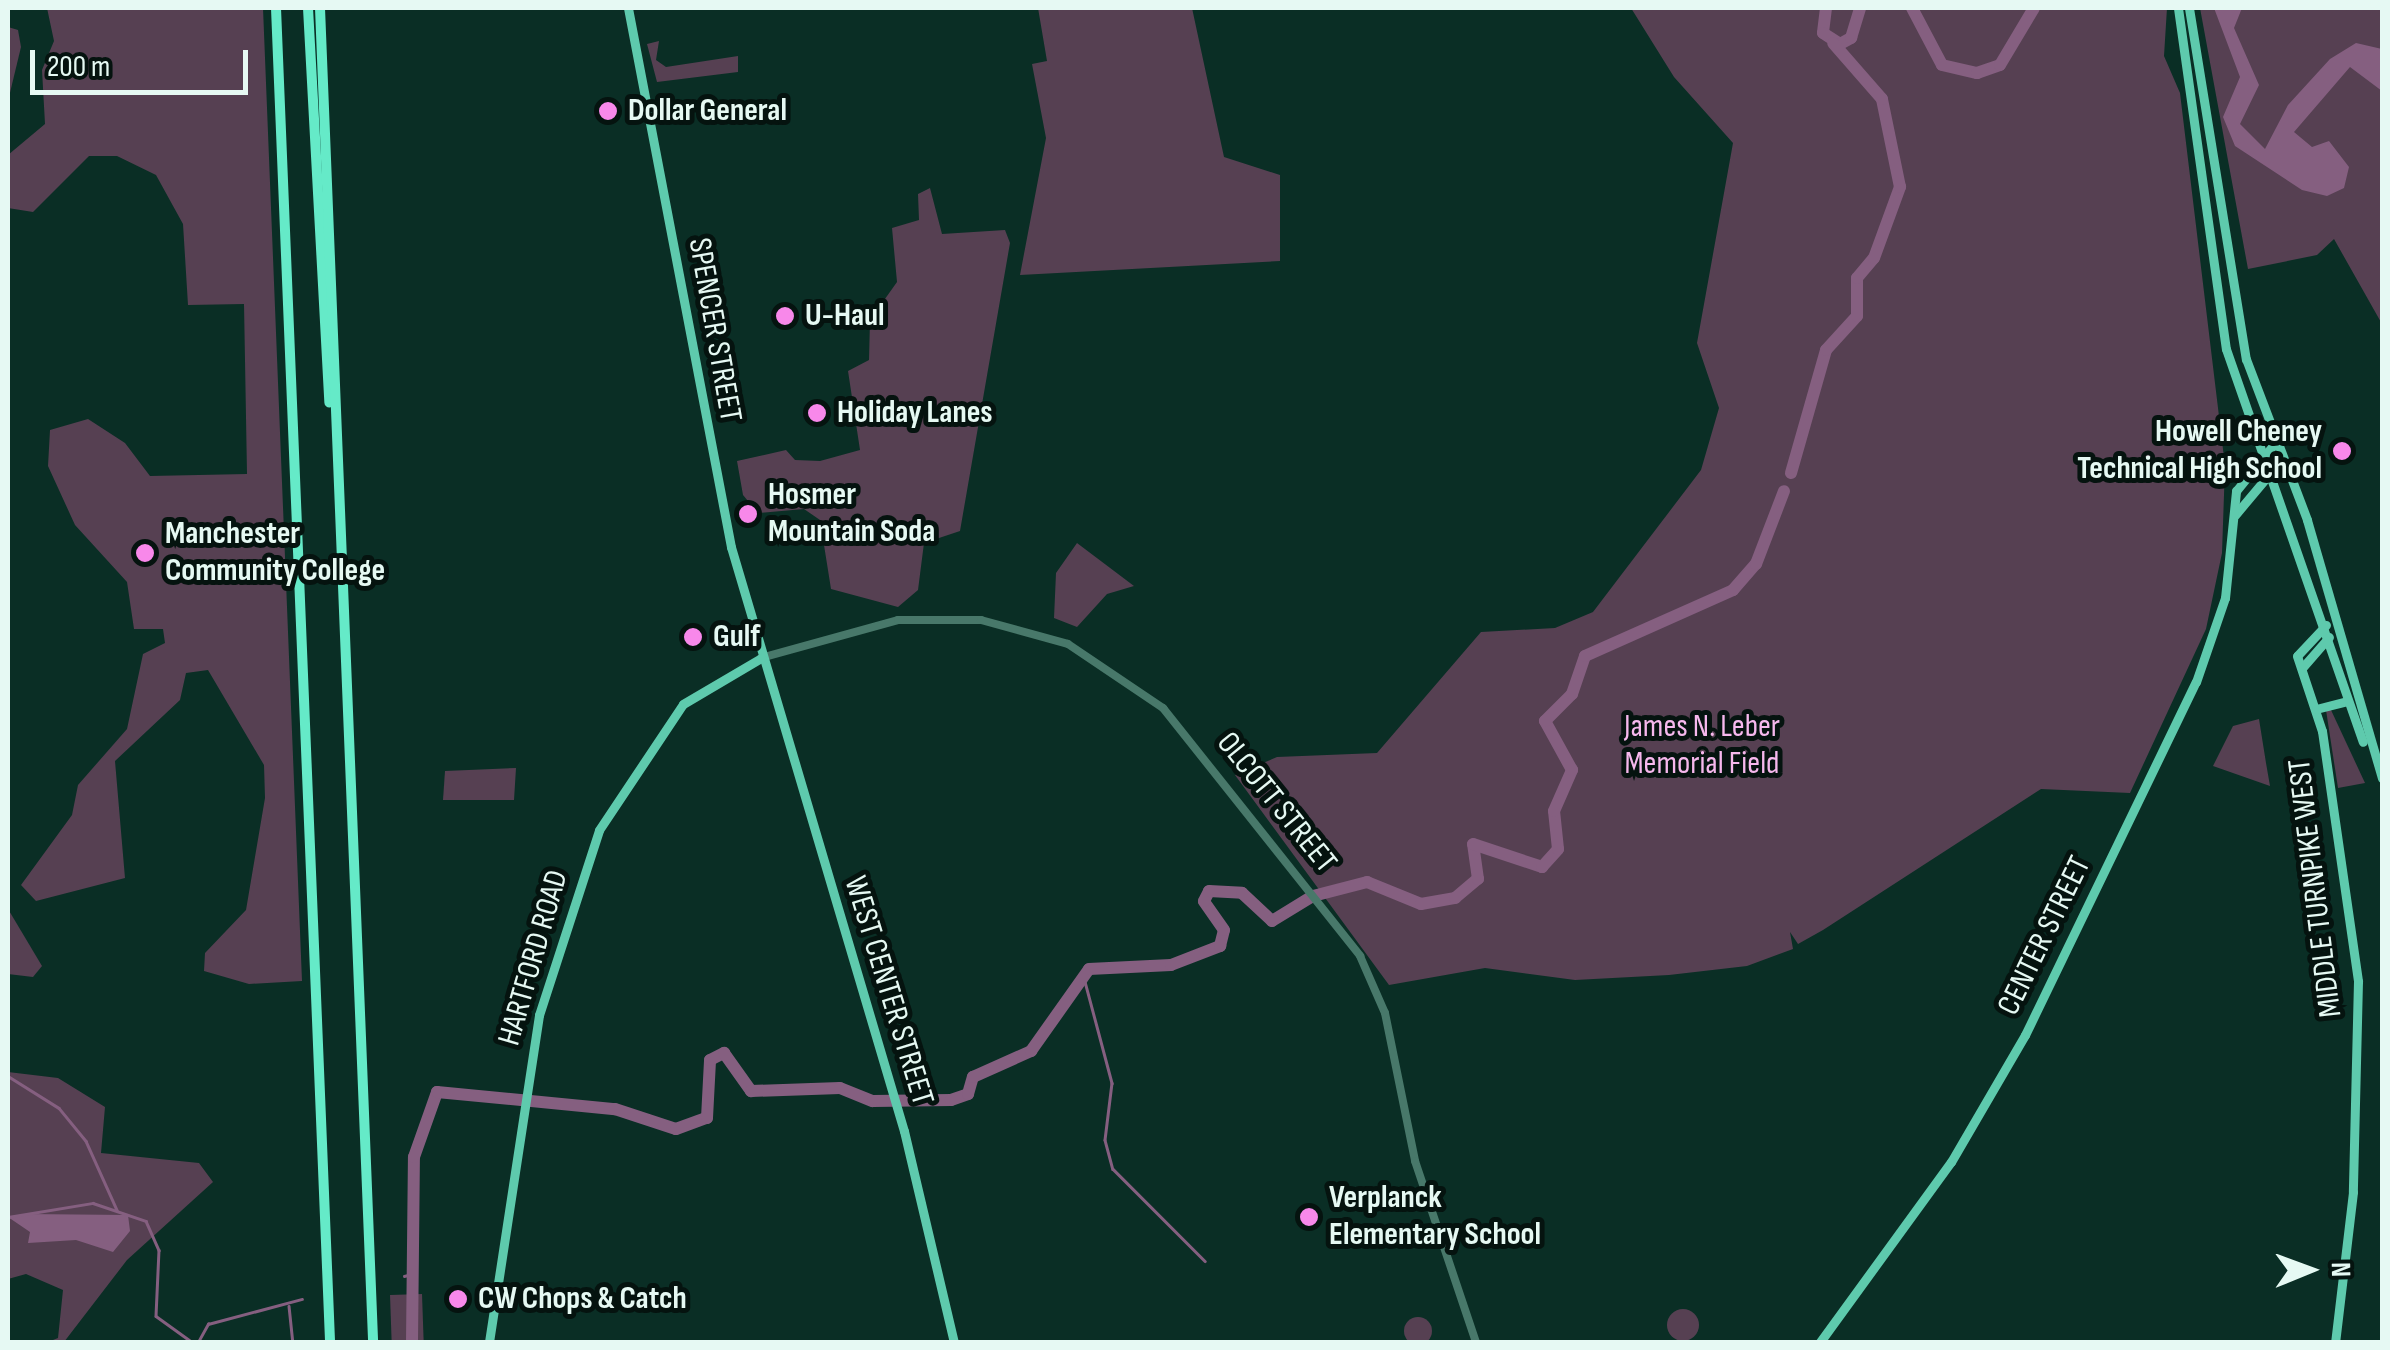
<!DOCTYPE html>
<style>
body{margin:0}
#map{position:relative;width:2390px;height:1350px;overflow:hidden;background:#0a2e25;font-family:"Sofia Sans Condensed",sans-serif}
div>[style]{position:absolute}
.green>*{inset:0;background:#564052;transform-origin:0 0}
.round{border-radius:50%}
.water>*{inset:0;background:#855f80}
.stream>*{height:2.5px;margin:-1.25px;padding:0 1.25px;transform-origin:1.25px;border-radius:1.25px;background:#855f80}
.river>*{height:12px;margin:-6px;padding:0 6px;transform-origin:6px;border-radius:6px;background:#855f80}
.minor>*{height:8px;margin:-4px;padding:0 4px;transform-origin:4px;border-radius:4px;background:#48786a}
.major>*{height:9px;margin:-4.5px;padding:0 4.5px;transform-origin:4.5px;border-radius:4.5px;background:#5ecaad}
.highway>*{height:10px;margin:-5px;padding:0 5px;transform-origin:5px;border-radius:5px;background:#65eac8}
.dots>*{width:28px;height:28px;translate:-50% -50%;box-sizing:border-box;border:5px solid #05130f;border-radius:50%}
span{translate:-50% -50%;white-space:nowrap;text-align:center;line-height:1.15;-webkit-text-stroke:10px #05130f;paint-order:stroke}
.poi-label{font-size:32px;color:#e6f9f3;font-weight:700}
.left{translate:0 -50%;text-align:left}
.right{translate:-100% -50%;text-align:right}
.street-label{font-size:32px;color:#e6f9f3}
.park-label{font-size:32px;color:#f6b8ed}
.frame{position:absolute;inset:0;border:10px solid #e6f9f3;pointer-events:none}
.north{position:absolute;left:2260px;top:1220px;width:100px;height:100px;-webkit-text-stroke:8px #05130f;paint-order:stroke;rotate:89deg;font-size:28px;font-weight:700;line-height:40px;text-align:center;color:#e6f9f3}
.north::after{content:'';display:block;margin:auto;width:35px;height:45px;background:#e6f9f3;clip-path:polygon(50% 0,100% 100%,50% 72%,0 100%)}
.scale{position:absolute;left:30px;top:50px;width:218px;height:45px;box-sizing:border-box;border:5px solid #e6f9f3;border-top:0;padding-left:12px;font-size:30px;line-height:35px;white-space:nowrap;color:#e6f9f3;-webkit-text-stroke:8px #05130f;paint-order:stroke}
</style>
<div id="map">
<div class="green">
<div style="clip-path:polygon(47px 8px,263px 8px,302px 981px,249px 984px,204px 971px,205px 953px,246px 910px,265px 798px,264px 765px,208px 670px,186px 673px,180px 700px,115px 761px,125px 878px,36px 901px,21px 885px,72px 815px,78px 785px,127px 729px,143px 654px,165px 643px,163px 629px,134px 629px,127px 582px,75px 525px,48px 466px,50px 430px,88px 419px,125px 443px,150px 476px,247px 474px,244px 304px,188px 305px,183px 224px,156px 175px,117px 156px,89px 156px,33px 212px,8px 208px,8px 155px,45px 124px,42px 70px,54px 41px)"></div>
<div style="clip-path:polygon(1038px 8px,1192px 8px,1224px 157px,1280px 175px,1280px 261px,1020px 275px,1046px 138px,1032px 64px,1047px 61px)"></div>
<div style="clip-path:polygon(1631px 8px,2167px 8px,2164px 56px,2180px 93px,2225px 466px,2222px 553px,2206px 629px,2130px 793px,2041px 789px,1823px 930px,1798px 944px,1790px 932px,1793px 949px,1747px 966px,1669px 975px,1575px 980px,1485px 968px,1389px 985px,1235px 775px,1277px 757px,1377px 753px,1481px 632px,1555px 628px,1593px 612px,1701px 470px,1719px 408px,1697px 343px,1733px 143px,1674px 77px)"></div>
<div style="clip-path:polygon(2200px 8px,2382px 8px,2382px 324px,2334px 239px,2317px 255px,2248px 269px)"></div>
<div style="clip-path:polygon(8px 27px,18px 30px,21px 47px,8px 101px)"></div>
<div style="clip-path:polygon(659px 41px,656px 60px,666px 67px,738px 56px,738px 72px,657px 82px,647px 44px)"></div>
<div style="clip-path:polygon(930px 188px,942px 234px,1005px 230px,1010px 243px,960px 531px,924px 543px,918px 590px,898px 607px,831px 589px,820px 520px,804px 509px,758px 513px,743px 495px,737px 461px,786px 450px,795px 460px,820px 461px,860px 450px,848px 371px,869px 360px,870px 320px,897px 282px,892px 228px,919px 220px,918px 194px)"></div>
<div style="clip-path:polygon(1077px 543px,1134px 586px,1107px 594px,1077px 627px,1054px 618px,1056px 573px)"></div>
<div style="clip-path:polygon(2326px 710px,2331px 710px,2365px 783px,2338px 788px)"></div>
<div style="clip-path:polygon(2259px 719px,2266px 763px,2270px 786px,2213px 766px,2233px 726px)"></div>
<div style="clip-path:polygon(516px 768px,514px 800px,443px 800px,445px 771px)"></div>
<div style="clip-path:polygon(8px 909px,42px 966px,33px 977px,8px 974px)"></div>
<div style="clip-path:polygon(8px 1072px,58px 1078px,105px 1107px,101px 1153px,199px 1163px,213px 1182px,127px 1260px,64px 1342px,48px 1342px,58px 1338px,63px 1290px,26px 1274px,8px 1279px)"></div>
<div style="left:422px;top:1294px;width:48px;height:32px;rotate:88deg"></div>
<div class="round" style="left:1667px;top:1309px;width:32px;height:32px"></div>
<div class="round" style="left:1404px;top:1317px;width:28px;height:28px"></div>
</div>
<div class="water">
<div style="clip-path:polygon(2214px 8px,2242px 8px,2234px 28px,2259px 85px,2240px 124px,2265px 149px,2288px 105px,2330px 59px,2356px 43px,2382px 49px,2382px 91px,2350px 67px,2294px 132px,2312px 147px,2329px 141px,2349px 167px,2344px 188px,2327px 196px,2302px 190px,2235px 146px,2223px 117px,2240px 77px)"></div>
<div style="clip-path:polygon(24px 1214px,128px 1215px,130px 1231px,113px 1252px,76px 1240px,28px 1243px,30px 1232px,8px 1217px)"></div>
</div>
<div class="stream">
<div style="left:1083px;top:974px;width:113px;rotate:75.1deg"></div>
<div style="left:1112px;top:1083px;width:57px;rotate:97deg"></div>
<div style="left:1105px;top:1140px;width:30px;rotate:75deg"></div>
<div style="left:1113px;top:1169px;width:130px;rotate:45deg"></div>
<div style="left:8px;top:1076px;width:60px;rotate:32.1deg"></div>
<div style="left:59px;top:1108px;width:43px;rotate:50.7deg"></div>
<div style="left:86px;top:1141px;width:76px;rotate:65.8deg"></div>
<div style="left:8px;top:1217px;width:86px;rotate:-9.4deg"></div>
<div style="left:93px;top:1203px;width:56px;rotate:18.8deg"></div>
<div style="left:146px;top:1221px;width:32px;rotate:66deg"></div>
<div style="left:159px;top:1250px;width:66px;rotate:92.6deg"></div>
<div style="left:156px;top:1316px;width:44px;rotate:35.8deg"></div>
<div style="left:404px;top:1276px;width:8px;rotate:-14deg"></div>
<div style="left:289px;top:1306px;width:36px;rotate:84deg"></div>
<div style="left:198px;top:1342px;width:21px;rotate:-61deg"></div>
<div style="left:208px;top:1324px;width:97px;rotate:-14.9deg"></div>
</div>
<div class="river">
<div style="left:1826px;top:8px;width:25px;rotate:97deg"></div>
<div style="left:1823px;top:33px;width:20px;rotate:33deg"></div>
<div style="left:1840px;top:44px;width:13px;rotate:-29deg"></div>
<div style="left:1851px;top:38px;width:31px;rotate:-73deg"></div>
<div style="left:1912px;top:8px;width:64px;rotate:62.2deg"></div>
<div style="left:1942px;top:65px;width:36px;rotate:13deg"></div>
<div style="left:1977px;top:73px;width:24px;rotate:-19deg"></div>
<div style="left:2000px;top:65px;width:66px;rotate:-59.2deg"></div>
<div style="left:1791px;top:473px;width:128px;rotate:-74.1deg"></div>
<div style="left:1826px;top:350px;width:46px;rotate:-47.6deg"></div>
<div style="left:1857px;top:316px;width:38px;rotate:-90deg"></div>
<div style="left:1857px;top:278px;width:26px;rotate:-50deg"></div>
<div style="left:1874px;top:258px;width:76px;rotate:-69.9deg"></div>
<div style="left:1900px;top:187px;width:90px;rotate:-101.6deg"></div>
<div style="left:1882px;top:99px;width:74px;rotate:-131.2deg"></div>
<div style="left:412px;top:1342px;width:185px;rotate:-89.4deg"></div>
<div style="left:414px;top:1157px;width:69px;rotate:-70.5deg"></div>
<div style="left:437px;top:1092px;width:179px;rotate:5.5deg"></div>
<div style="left:615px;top:1109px;width:64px;rotate:18.2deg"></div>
<div style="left:676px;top:1129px;width:33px;rotate:-20deg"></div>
<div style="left:707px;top:1118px;width:58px;rotate:-87deg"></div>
<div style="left:710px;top:1060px;width:16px;rotate:-27deg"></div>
<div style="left:724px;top:1053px;width:47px;rotate:54.6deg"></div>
<div style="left:751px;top:1091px;width:89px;rotate:-1.9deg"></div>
<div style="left:840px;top:1088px;width:35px;rotate:22deg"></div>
<div style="left:873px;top:1101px;width:78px;rotate:-0.7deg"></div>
<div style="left:951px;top:1100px;width:18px;rotate:-19deg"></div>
<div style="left:968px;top:1094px;width:18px;rotate:-74deg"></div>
<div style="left:973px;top:1077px;width:64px;rotate:-24.1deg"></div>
<div style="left:1031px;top:1051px;width:100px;rotate:-54.7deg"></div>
<div style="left:1089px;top:969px;width:82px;rotate:-2.8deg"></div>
<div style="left:1171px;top:965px;width:53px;rotate:-21.2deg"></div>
<div style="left:1220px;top:946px;width:16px;rotate:-76deg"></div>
<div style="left:1224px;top:930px;width:35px;rotate:-125deg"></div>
<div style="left:1204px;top:901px;width:11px;rotate:-63deg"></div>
<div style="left:1209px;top:891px;width:33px;rotate:3deg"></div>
<div style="left:1242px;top:893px;width:41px;rotate:43deg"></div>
<div style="left:1272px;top:921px;width:48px;rotate:-31.4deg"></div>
<div style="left:1313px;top:896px;width:56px;rotate:-14.5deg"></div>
<div style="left:1367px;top:882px;width:58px;rotate:22.2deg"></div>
<div style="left:1421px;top:904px;width:35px;rotate:-10deg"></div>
<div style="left:1455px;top:898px;width:30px;rotate:-40deg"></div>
<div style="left:1478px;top:879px;width:35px;rotate:-98deg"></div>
<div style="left:1473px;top:844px;width:73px;rotate:18.4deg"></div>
<div style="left:1542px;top:867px;width:24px;rotate:-48deg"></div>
<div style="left:1558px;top:849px;width:38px;rotate:-96deg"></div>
<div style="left:1554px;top:811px;width:45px;rotate:-66.3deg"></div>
<div style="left:1572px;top:770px;width:56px;rotate:-118.9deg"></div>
<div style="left:1545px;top:721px;width:38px;rotate:-45deg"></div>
<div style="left:1572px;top:694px;width:40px;rotate:-71.1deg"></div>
<div style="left:1585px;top:656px;width:162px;rotate:-24deg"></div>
<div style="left:1733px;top:590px;width:35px;rotate:-49deg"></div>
<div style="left:1756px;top:564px;width:78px;rotate:-69deg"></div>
</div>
<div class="minor">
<div style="left:761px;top:658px;width:142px;rotate:-15.5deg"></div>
<div style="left:898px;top:620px;width:83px"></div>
<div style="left:981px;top:620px;width:90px;rotate:15.4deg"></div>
<div style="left:1068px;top:644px;width:115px;rotate:34deg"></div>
<div style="left:1163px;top:708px;width:317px;rotate:51.5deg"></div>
<div style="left:1360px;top:956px;width:62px;rotate:66.3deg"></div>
<div style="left:1385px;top:1013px;width:151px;rotate:78.5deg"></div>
<div style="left:1415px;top:1161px;width:191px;rotate:71.4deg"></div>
</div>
<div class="major">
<div style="left:628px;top:8px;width:549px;rotate:79.18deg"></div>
<div style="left:731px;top:547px;width:609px;rotate:73.5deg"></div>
<div style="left:904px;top:1131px;width:217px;rotate:76.7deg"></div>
<div style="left:2178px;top:8px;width:344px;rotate:82deg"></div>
<div style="left:2226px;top:349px;width:416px;rotate:70.8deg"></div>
<div style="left:2189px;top:8px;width:356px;rotate:80.8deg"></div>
<div style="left:2246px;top:359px;width:172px;rotate:69.2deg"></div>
<div style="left:2307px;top:520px;width:269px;rotate:73.8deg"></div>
<div style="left:2235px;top:515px;width:73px;rotate:-50deg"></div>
<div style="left:2326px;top:625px;width:42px;rotate:133.1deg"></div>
<div style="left:2297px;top:656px;width:79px;rotate:71.6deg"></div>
<div style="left:2322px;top:731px;width:253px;rotate:81.8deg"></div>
<div style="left:2358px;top:981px;width:211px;rotate:91.4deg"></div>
<div style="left:2353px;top:1192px;width:151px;rotate:96.8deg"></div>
<div style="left:2302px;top:668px;width:41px;rotate:-48.9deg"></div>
<div style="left:2316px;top:709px;width:29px;rotate:-14deg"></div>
<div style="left:489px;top:1342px;width:331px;rotate:-81.3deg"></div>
<div style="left:539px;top:1015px;width:194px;rotate:-72deg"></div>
<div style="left:599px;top:830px;width:151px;rotate:-56.3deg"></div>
<div style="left:683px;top:704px;width:91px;rotate:-30.5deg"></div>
<div style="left:1820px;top:1342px;width:223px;rotate:-54deg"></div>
<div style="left:1951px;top:1162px;width:147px;rotate:-59.8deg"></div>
<div style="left:2025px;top:1035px;width:392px;rotate:-64.2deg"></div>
<div style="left:2196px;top:682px;width:89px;rotate:-71deg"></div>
<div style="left:2225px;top:598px;width:108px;rotate:-84.1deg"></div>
<div style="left:2236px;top:491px;width:62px;rotate:-50.9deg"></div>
</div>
<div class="highway">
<div style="left:276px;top:8px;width:1335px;rotate:87.68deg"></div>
<div style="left:308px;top:8px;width:395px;rotate:86.9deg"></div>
<div style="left:320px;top:8px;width:1335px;rotate:87.72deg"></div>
</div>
<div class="dots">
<div style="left:608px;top:111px;background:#f888ea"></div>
<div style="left:785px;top:316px;background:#f888ea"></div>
<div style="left:817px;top:413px;background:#f888ea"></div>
<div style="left:2342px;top:451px;background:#f888ea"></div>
<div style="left:748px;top:514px;background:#f888ea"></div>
<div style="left:145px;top:553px;background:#f888ea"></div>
<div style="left:693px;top:637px;background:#f888ea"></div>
<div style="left:1309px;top:1217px;background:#f888ea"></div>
<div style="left:458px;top:1299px;background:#f888ea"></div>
</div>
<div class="poi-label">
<span class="left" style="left:628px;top:111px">Dollar General</span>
<span class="left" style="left:805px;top:316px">U-Haul</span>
<span class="left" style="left:837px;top:413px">Holiday Lanes</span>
<span class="right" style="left:2322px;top:451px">Howell Cheney<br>Technical High School</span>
<span class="left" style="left:768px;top:514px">Hosmer<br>Mountain Soda</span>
<span class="left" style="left:165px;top:553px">Manchester<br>Community College</span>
<span class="left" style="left:713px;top:637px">Gulf</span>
<span class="left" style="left:1329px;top:1217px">Verplanck<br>Elementary School</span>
<span class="left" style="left:478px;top:1299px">CW Chops &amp; Catch</span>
</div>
<div class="street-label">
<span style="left:714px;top:330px;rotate:80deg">SPENCER STREET</span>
<span style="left:1276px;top:803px;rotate:51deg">OLCOTT STREET</span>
<span style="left:2316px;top:888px;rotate:-97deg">MIDDLE TURNPIKE WEST</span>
<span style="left:2045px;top:936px;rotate:-64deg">CENTER STREET</span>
<span style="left:534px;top:958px;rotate:-74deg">HARTFORD ROAD</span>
<span style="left:888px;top:991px;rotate:73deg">WEST CENTER STREET</span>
</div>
<div class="park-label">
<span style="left:1702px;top:746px">James N. Leber<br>Memorial Field</span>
</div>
<div class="frame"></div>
<div class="north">N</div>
<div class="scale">200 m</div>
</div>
